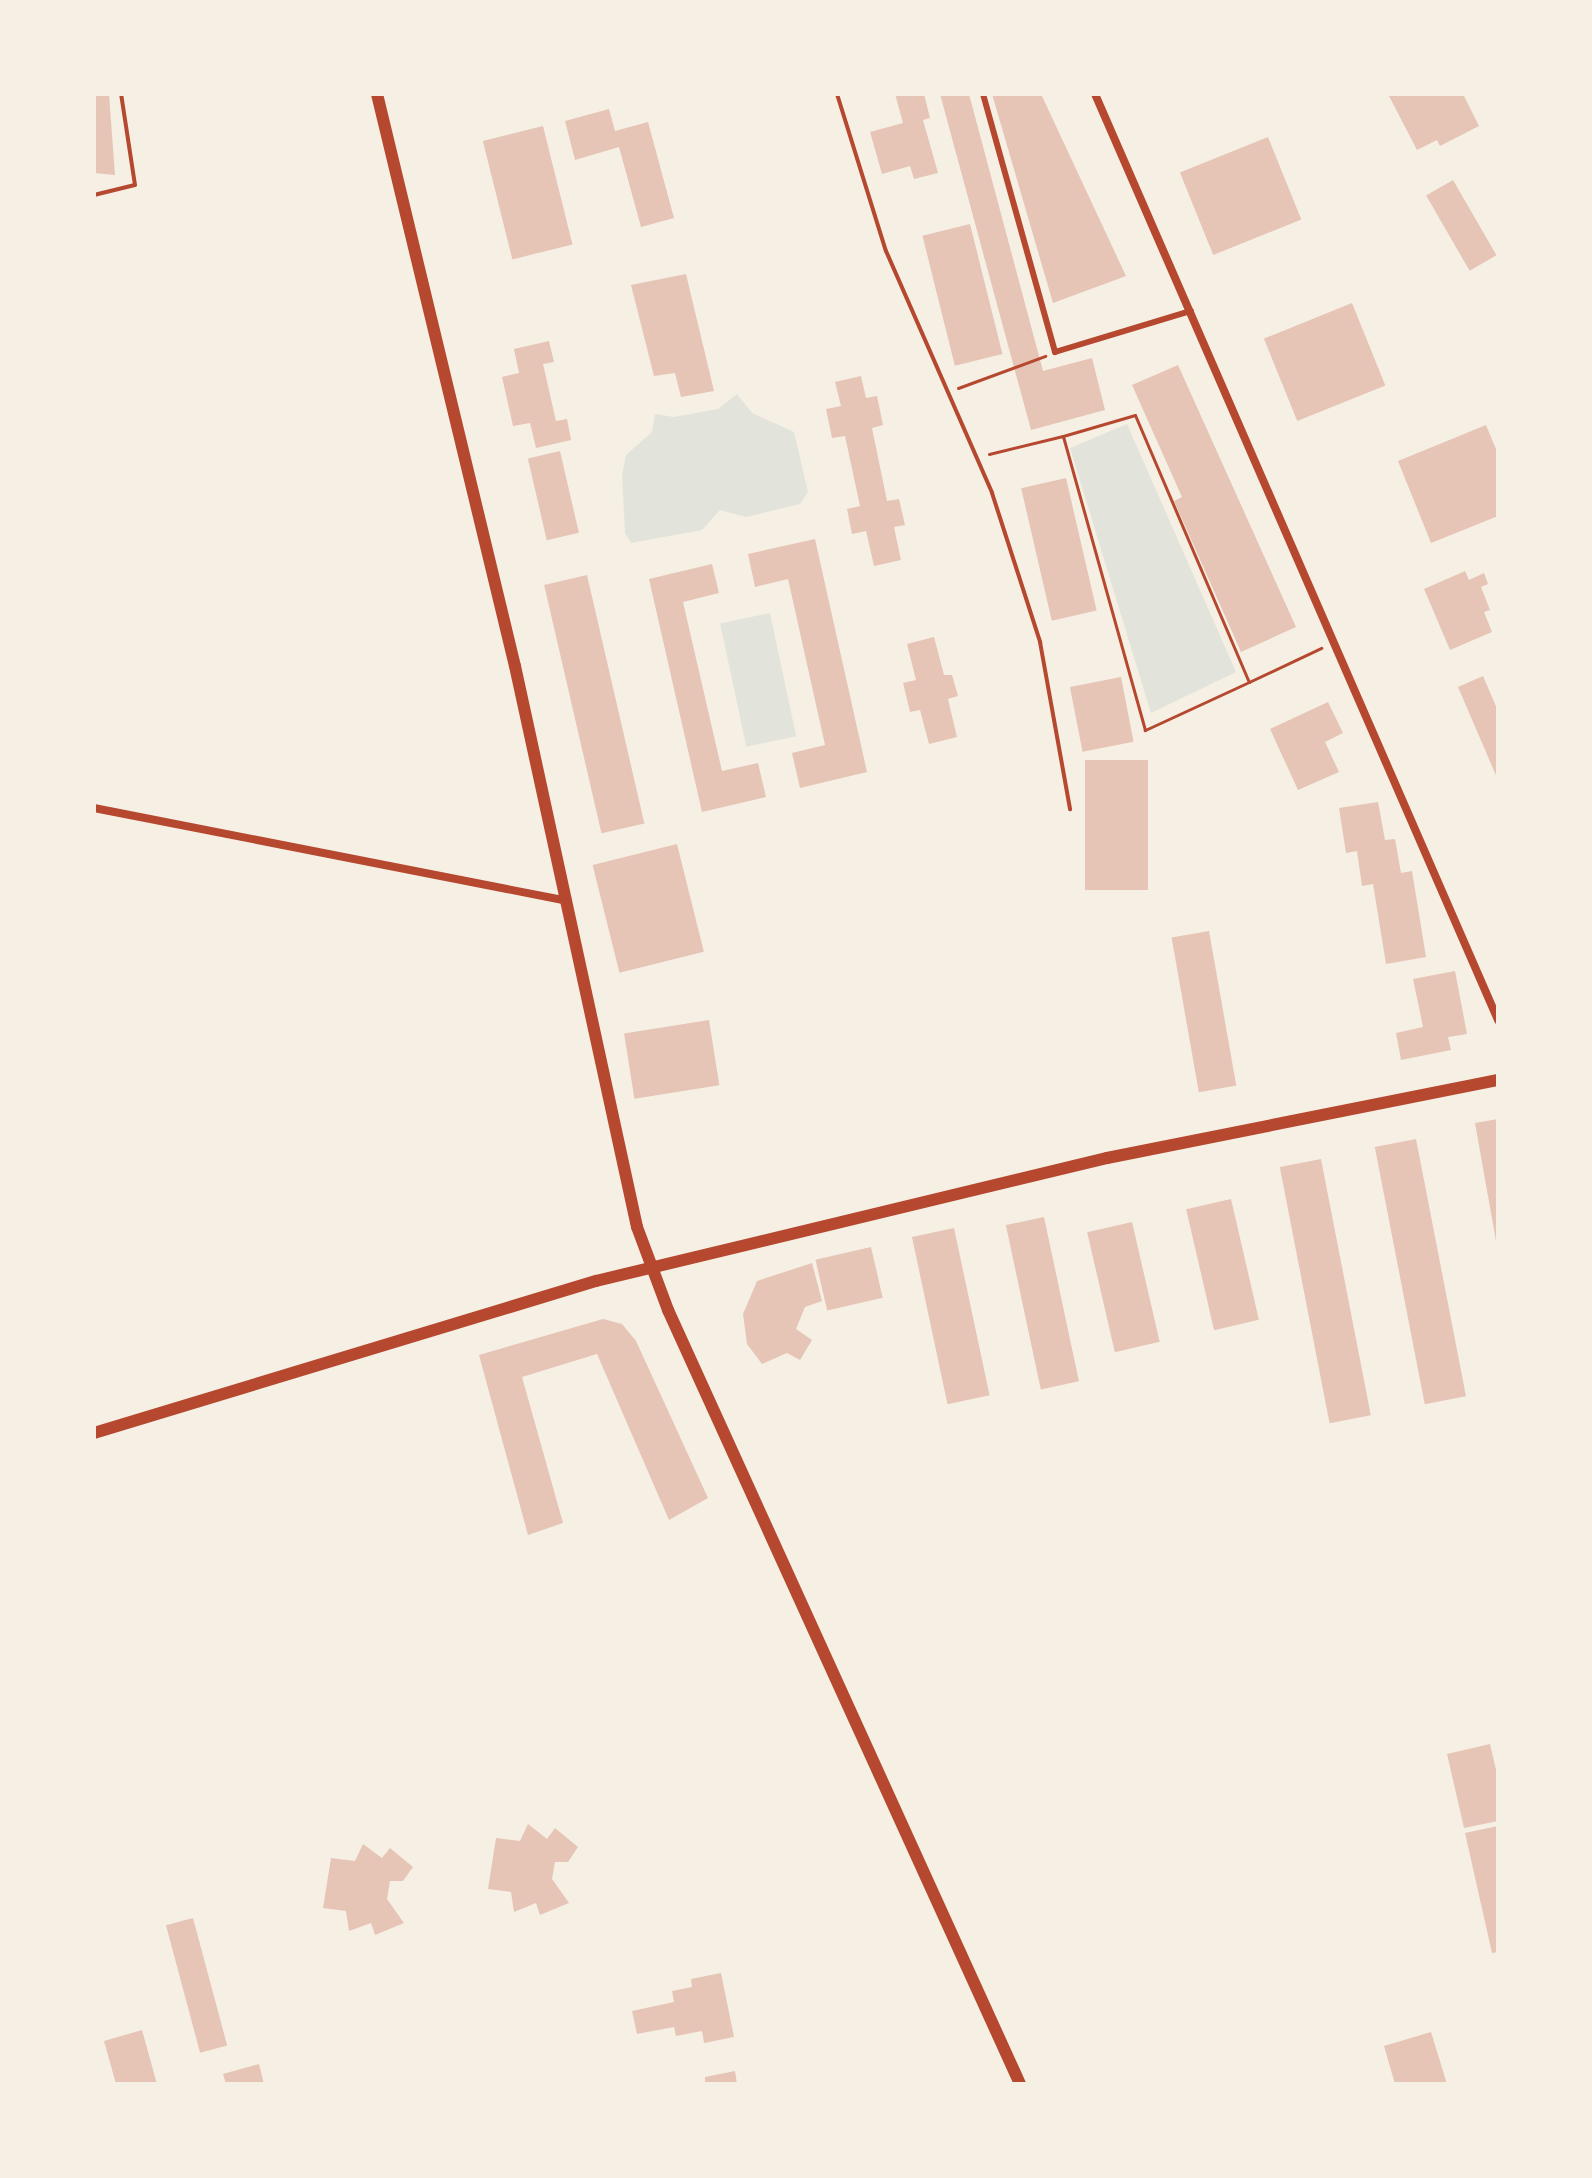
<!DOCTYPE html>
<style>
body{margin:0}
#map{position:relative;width:1592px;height:2178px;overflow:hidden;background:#f6efe4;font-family:"Space Grotesk",sans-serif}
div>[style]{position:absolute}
.green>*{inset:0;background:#e2e4dc;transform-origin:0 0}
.building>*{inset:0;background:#e6c5b7;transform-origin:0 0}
.path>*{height:3px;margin:-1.5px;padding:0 1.5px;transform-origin:1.5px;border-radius:1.5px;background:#b5482f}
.service>*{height:4px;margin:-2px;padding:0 2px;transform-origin:2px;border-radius:2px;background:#b5482f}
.pedestrian>*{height:6px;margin:-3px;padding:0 3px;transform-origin:3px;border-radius:3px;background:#b5482f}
.minor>*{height:8px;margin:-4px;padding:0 4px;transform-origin:4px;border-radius:4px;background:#b5482f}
.secondary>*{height:12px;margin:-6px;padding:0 6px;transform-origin:6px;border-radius:6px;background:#b5482f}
span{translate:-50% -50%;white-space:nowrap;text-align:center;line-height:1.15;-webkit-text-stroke:6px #f6efe4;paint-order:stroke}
.frame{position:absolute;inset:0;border:96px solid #f6efe4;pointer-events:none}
</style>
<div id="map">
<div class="green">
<div style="clip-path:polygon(737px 394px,752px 413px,794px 432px,808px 492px,800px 504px,746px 517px,720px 510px,702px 530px,631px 543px,625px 533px,622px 475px,626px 455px,652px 432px,655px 414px,674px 417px,718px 409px)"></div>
<div style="clip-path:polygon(1127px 424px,1236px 672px,1151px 713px,1070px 448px)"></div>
<div style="left:770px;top:613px;width:126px;height:51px;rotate:78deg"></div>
</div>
<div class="building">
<div style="clip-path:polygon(94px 94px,109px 94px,115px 175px,94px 173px)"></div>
<div style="clip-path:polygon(895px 94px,924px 94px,930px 118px,923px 120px,938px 173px,914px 179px,910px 166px,882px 174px,870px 132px,903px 123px)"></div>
<div style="clip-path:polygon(940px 94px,969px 94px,1043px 371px,1092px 358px,1105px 410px,1031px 430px)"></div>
<div style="clip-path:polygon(992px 94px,1041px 94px,1126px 276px,1053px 303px)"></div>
<div style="clip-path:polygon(1388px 94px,1463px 94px,1479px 126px,1440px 146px,1437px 140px,1417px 150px)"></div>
<div style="clip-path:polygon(609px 109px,615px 131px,648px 122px,674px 218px,641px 227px,619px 147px,575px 160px,565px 121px)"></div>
<div style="left:543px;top:126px;width:122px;height:62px;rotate:76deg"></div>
<div style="left:1268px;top:137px;width:89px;height:95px;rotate:68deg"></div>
<div style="left:1453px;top:180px;width:87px;height:31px;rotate:60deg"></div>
<div style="left:970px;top:224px;width:134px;height:49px;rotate:76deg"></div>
<div style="clip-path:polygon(686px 274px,714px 391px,681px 397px,675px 373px,654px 376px,631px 285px)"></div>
<div style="left:1352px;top:303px;width:89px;height:95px;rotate:68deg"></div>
<div style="clip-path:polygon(549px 341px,554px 362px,543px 364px,556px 421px,567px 419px,571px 440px,536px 448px,530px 423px,513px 426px,502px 377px,519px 373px,514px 349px)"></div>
<div style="clip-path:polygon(1178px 365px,1296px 627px,1241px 652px,1174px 501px,1182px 497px,1132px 385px)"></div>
<div style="clip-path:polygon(861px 376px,866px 398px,877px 396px,883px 425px,872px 428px,887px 501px,899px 499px,905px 525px,894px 527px,901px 560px,874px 566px,866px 531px,852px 534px,847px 509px,860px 506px,845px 436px,832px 438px,826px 409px,841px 406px,835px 382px)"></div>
<div style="clip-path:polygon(1486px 425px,1498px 454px,1498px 516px,1431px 543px,1398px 461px)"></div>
<div style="left:560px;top:451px;width:84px;height:33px;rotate:77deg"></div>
<div style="left:1066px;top:478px;width:136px;height:46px;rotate:77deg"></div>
<div style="clip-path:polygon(815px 539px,867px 772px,800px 788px,792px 753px,825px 745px,788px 579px,755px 587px,748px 554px)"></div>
<div style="clip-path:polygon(712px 564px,719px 593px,683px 602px,722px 771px,758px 763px,766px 797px,702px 812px,649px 579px)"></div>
<div style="clip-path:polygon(1465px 571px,1469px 580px,1484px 573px,1488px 584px,1481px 587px,1490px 610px,1484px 612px,1492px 632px,1450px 650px,1424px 589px)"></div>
<div style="left:587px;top:575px;width:255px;height:44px;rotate:77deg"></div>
<div style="clip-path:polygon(934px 637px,944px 675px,952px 675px,958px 696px,948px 699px,957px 737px,929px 744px,920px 710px,910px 712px,903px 683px,916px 680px,907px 644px)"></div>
<div style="clip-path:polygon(1483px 676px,1498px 711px,1498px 780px,1458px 687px)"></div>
<div style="left:1121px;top:677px;width:66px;height:52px;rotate:79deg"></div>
<div style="clip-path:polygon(1328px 702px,1343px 733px,1325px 742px,1339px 772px,1298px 790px,1270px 729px)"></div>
<div style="left:1085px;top:760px;width:63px;height:130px"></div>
<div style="clip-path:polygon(1378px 802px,1385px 840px,1395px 839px,1401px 873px,1412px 871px,1426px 957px,1386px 964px,1373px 884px,1362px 886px,1357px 851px,1346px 853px,1339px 808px)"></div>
<div style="left:677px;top:844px;width:111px;height:87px;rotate:76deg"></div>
<div style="left:1209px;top:931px;width:157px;height:38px;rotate:80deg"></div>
<div style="clip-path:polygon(1455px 971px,1467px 1034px,1448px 1037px,1451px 1050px,1401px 1060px,1396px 1033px,1423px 1027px,1413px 979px)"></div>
<div style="left:709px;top:1020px;width:66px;height:86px;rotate:81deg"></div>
<div style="clip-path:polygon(1498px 1119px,1498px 1240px,1496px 1241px,1475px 1123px)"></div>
<div style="left:1416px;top:1139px;width:262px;height:42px;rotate:79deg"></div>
<div style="left:1321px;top:1159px;width:261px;height:42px;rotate:79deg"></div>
<div style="left:1231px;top:1199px;width:124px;height:46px;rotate:77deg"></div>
<div style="left:1044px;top:1217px;width:168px;height:39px;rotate:78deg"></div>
<div style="left:1132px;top:1222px;width:123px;height:46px;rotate:77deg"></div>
<div style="left:954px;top:1228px;width:171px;height:43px;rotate:78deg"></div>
<div style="left:871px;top:1247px;width:52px;height:57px;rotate:77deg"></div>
<div style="clip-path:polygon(812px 1263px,822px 1301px,805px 1307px,796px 1329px,812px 1340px,800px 1360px,787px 1353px,762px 1364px,747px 1344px,743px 1314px,757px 1281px)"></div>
<div style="clip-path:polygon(603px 1319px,622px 1324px,636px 1341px,708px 1498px,669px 1520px,597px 1354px,522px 1377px,563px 1523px,528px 1535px,479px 1355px)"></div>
<div style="clip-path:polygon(1490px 1744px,1498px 1778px,1498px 1821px,1464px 1828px,1447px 1754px)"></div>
<div style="clip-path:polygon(528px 1824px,547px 1839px,555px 1828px,578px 1847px,568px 1862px,555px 1862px,552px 1879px,569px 1903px,540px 1915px,536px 1903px,514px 1912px,511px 1892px,488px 1889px,496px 1838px,520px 1841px)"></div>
<div style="clip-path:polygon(1498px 1826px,1498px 1952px,1492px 1953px,1465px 1833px)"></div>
<div style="clip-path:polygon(363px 1844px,382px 1858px,390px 1848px,413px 1867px,403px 1881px,390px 1881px,387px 1899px,404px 1923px,375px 1935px,371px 1923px,349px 1931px,346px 1911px,323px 1908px,331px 1858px,355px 1861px)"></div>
<div style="left:193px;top:1918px;width:132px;height:28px;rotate:75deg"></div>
<div style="clip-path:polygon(721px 1973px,734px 2037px,704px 2043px,702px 2031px,676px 2036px,674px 2027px,637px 2034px,632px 2011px,674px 2002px,672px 1991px,692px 1987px,691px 1979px)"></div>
<div style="clip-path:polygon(142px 2030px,157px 2084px,116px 2084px,104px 2041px)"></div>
<div style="clip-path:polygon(1431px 2032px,1447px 2084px,1395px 2084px,1384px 2046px)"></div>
<div style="clip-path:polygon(259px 2064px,264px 2084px,226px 2084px,223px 2074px)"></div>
<div style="clip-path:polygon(735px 2071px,737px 2084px,705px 2084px,705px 2077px)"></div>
</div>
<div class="path">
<div style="left:958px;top:388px;width:93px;rotate:-20.2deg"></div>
<div style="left:989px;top:454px;width:76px;rotate:-13.7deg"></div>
<div style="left:1249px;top:682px;width:115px;rotate:155.2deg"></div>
<div style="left:1145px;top:730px;width:305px;rotate:-105.6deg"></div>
<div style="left:1063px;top:436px;width:75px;rotate:-16.3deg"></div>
<div style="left:1135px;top:415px;width:290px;rotate:66.9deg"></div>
<div style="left:1249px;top:682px;width:80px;rotate:-25.3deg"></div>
</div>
<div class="service">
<div style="left:837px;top:94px;width:164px;rotate:72.7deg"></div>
<div style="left:886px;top:251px;width:264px;rotate:66.3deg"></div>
<div style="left:992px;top:493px;width:157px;rotate:72.1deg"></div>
<div style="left:1040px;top:642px;width:170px;rotate:79.8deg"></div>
<div style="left:94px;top:195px;width:42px;rotate:-13.7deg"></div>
<div style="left:135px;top:185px;width:92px;rotate:-98.7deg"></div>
</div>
<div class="pedestrian">
<div style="left:983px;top:94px;width:268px;rotate:74.4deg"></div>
<div style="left:1055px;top:352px;width:142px;rotate:-16.8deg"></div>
</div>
<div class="minor">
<div style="left:1095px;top:94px;width:1010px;rotate:66.48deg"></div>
<div style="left:94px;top:808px;width:483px;rotate:11.1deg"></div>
</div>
<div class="secondary">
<div style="left:377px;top:94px;width:588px;rotate:76.44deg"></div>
<div style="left:515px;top:666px;width:574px;rotate:77.73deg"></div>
<div style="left:637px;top:1227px;width:89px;rotate:69.5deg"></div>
<div style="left:668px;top:1310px;width:850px;rotate:65.54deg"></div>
<div style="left:94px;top:1433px;width:525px;rotate:-16.85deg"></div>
<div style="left:596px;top:1281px;width:526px;rotate:-13.53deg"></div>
<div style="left:1107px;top:1158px;width:399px;rotate:-11.3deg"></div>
</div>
<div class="frame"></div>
</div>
